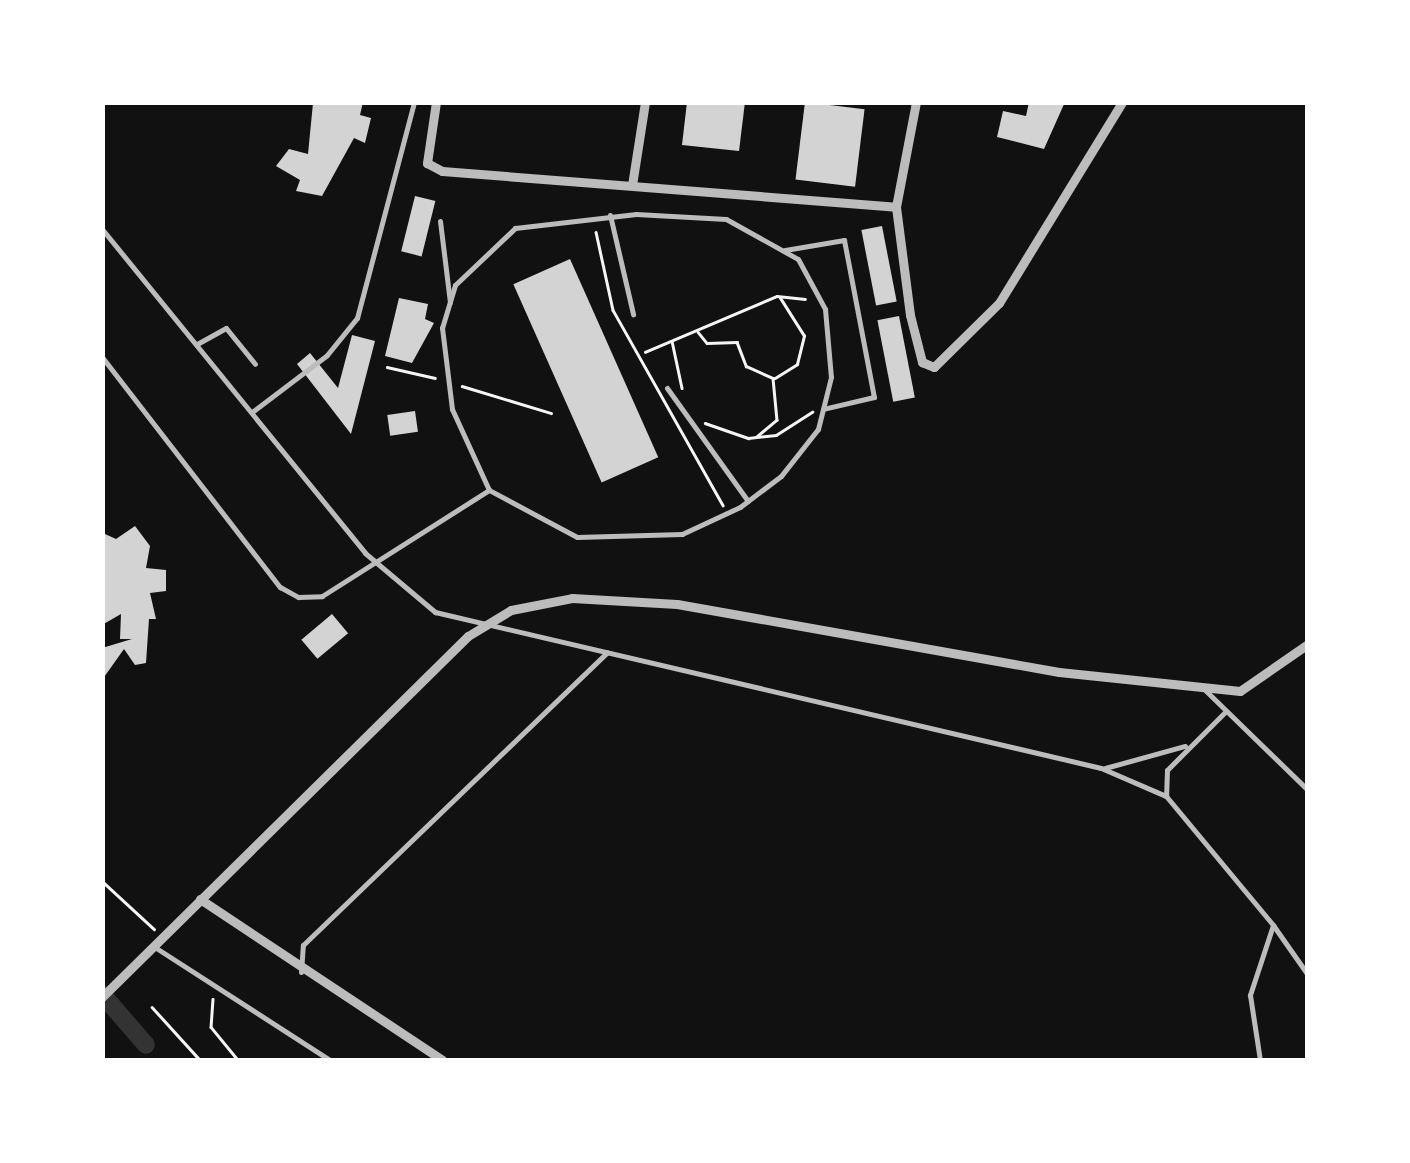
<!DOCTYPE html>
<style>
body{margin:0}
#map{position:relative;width:1410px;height:1163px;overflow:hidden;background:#111;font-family:"Golos Text",sans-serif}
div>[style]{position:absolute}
.canal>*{height:18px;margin:-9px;padding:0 9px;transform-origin:9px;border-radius:9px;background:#333}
.building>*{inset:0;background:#d3d3d3;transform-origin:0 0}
.path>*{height:2.5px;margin:-1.25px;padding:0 1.25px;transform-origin:1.25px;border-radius:1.25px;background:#f5f5f5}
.service>*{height:5px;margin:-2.5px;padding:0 2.5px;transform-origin:2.5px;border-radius:2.5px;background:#bcbcbc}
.minor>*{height:9px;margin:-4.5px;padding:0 4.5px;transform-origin:4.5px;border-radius:4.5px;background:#bcbcbc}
span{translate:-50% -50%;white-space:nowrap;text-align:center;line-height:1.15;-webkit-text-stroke:9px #fff;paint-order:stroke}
.frame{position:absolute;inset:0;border:105px solid #fff;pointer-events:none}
</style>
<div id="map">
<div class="canal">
<div style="left:102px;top:994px;width:67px;rotate:49.2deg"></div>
</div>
<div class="building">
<div style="clip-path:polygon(363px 102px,360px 115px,371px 118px,365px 143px,354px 138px,322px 196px,296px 191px,300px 180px,276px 166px,289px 149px,308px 154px,313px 103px)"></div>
<div style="clip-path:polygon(687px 102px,745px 102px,739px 151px,682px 145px)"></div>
<div style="left:805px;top:102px;width:60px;height:78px;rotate:7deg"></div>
<div style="clip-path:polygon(1029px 102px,1065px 102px,1044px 149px,997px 137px,1003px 111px,1026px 116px)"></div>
<div style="left:415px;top:196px;width:21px;height:57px;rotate:14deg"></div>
<div style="left:882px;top:226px;width:77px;height:21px;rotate:79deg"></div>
<div style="left:570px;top:259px;width:217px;height:62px;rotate:66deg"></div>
<div style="clip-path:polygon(399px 298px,428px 304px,425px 319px,434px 323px,412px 363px,385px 356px)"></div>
<div style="left:899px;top:316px;width:83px;height:22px;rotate:79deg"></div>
<div style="clip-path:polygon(352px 335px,375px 341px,351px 434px,297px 364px,310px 353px,338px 388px)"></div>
<div style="left:415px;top:411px;width:21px;height:28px;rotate:82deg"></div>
<div style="clip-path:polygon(135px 526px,150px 546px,146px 568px,166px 570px,166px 591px,150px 593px,156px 619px,149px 619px,146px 663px,135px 665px,124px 649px,102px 680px,102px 648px,132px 639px,120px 639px,121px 614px,102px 625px,105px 534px,116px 539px)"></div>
<div style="left:332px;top:614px;width:25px;height:40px;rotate:50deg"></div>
</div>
<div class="path">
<div style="left:596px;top:232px;width:80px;rotate:77.7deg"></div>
<div style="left:613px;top:310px;width:224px;rotate:60.6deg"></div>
<div style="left:698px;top:332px;width:14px;rotate:51deg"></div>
<div style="left:707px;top:343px;width:30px;rotate:-2deg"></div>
<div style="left:737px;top:342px;width:26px;rotate:69deg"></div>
<div style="left:746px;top:366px;width:30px;rotate:24deg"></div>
<div style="left:773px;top:378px;width:42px;rotate:84.6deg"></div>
<div style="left:777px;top:420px;width:26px;rotate:140deg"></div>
<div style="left:672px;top:341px;width:48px;rotate:78deg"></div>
<div style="left:645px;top:352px;width:143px;rotate:-23deg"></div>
<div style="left:777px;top:296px;width:28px;rotate:6deg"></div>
<div style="left:387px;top:367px;width:49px;rotate:12.9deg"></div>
<div style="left:775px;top:378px;width:26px;rotate:-32deg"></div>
<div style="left:797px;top:364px;width:29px;rotate:-76deg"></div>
<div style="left:804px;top:336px;width:45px;rotate:-122.3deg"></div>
<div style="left:462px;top:386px;width:93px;rotate:16.9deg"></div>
<div style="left:705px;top:423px;width:46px;rotate:19.2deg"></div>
<div style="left:748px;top:438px;width:28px;rotate:-6deg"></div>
<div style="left:776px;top:435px;width:43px;rotate:-32.6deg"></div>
<div style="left:102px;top:881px;width:71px;rotate:42.7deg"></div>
<div style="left:213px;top:999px;width:28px;rotate:94deg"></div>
<div style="left:211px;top:1027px;width:43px;rotate:50.7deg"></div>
<div style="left:152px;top:1007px;width:72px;rotate:47.8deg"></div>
</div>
<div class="service">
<div style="left:636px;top:214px;width:90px;rotate:3.2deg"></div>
<div style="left:726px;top:219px;width:82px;rotate:29.1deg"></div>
<div style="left:798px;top:259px;width:57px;rotate:61.6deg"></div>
<div style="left:825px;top:309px;width:68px;rotate:85deg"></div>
<div style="left:831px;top:377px;width:54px;rotate:104deg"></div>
<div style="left:818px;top:429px;width:60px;rotate:128.2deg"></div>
<div style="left:781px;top:476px;width:51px;rotate:142.9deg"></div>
<div style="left:740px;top:507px;width:64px;rotate:155deg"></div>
<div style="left:682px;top:534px;width:105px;rotate:178.4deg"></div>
<div style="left:577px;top:537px;width:100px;rotate:-151.9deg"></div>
<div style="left:489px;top:490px;width:89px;rotate:-114.6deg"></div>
<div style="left:452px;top:409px;width:82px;rotate:-97deg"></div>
<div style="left:442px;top:328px;width:45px;rotate:-73.2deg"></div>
<div style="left:455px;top:285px;width:83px;rotate:-43.5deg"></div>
<div style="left:515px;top:228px;width:122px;rotate:-6.6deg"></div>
<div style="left:610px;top:215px;width:102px;rotate:76.9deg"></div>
<div style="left:440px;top:221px;width:82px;rotate:83deg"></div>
<div style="left:102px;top:229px;width:417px;rotate:50.9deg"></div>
<div style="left:365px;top:553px;width:92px;rotate:40.1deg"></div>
<div style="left:435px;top:612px;width:684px;rotate:13.18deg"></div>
<div style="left:1101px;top:768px;width:71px;rotate:23.3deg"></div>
<div style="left:785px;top:250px;width:60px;rotate:-9.6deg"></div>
<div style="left:844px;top:240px;width:160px;rotate:79.2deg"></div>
<div style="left:874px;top:397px;width:52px;rotate:166.8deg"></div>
<div style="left:197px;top:344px;width:33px;rotate:-29deg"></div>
<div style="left:226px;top:328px;width:46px;rotate:51.1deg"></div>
<div style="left:102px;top:357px;width:291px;rotate:52.3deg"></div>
<div style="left:280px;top:587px;width:21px;rotate:29deg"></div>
<div style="left:298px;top:597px;width:24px;rotate:-2deg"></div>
<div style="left:322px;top:596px;width:198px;rotate:-32.4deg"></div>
<div style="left:667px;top:388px;width:139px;rotate:54.4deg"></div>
<div style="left:252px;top:412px;width:94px;rotate:-37.2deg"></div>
<div style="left:327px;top:355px;width:48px;rotate:-51deg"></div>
<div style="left:357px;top:318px;width:223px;rotate:-75.2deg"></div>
<div style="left:1205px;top:690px;width:144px;rotate:44.2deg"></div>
<div style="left:1226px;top:711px;width:83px;rotate:135deg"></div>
<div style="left:1167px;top:770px;width:26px;rotate:92deg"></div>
<div style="left:1166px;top:796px;width:168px;rotate:50.3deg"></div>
<div style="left:1273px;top:925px;width:74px;rotate:108.2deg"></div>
<div style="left:1250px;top:995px;width:66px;rotate:81.3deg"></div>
<div style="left:1105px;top:768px;width:83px;rotate:-15.4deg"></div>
<div style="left:1273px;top:925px;width:61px;rotate:55deg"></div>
<div style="left:153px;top:946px;width:211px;rotate:32.8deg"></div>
<div style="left:301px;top:972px;width:27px;rotate:-86deg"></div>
<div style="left:303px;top:945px;width:422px;rotate:-43.9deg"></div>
</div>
<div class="minor">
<div style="left:436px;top:102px;width:62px;rotate:98.4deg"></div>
<div style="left:427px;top:163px;width:17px;rotate:28deg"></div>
<div style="left:442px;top:171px;width:455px;rotate:4.5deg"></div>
<div style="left:916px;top:102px;width:107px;rotate:100.8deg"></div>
<div style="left:896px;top:207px;width:109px;rotate:82.6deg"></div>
<div style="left:910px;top:315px;width:49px;rotate:75.7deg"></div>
<div style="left:922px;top:362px;width:13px;rotate:23deg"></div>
<div style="left:934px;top:367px;width:91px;rotate:-44.6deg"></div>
<div style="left:999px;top:303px;width:236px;rotate:-58.5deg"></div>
<div style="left:632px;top:185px;width:84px;rotate:-81.1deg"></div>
<div style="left:200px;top:899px;width:291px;rotate:33.6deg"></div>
<div style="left:102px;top:997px;width:514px;rotate:-44.61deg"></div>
<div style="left:468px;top:636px;width:50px;rotate:-31.2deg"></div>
<div style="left:511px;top:610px;width:62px;rotate:-11.1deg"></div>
<div style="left:572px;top:598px;width:105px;rotate:3.3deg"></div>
<div style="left:677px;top:604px;width:388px;rotate:10.1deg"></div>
<div style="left:1059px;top:672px;width:182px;rotate:6deg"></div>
<div style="left:1240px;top:691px;width:83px;rotate:-34.7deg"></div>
</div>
<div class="frame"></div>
</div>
